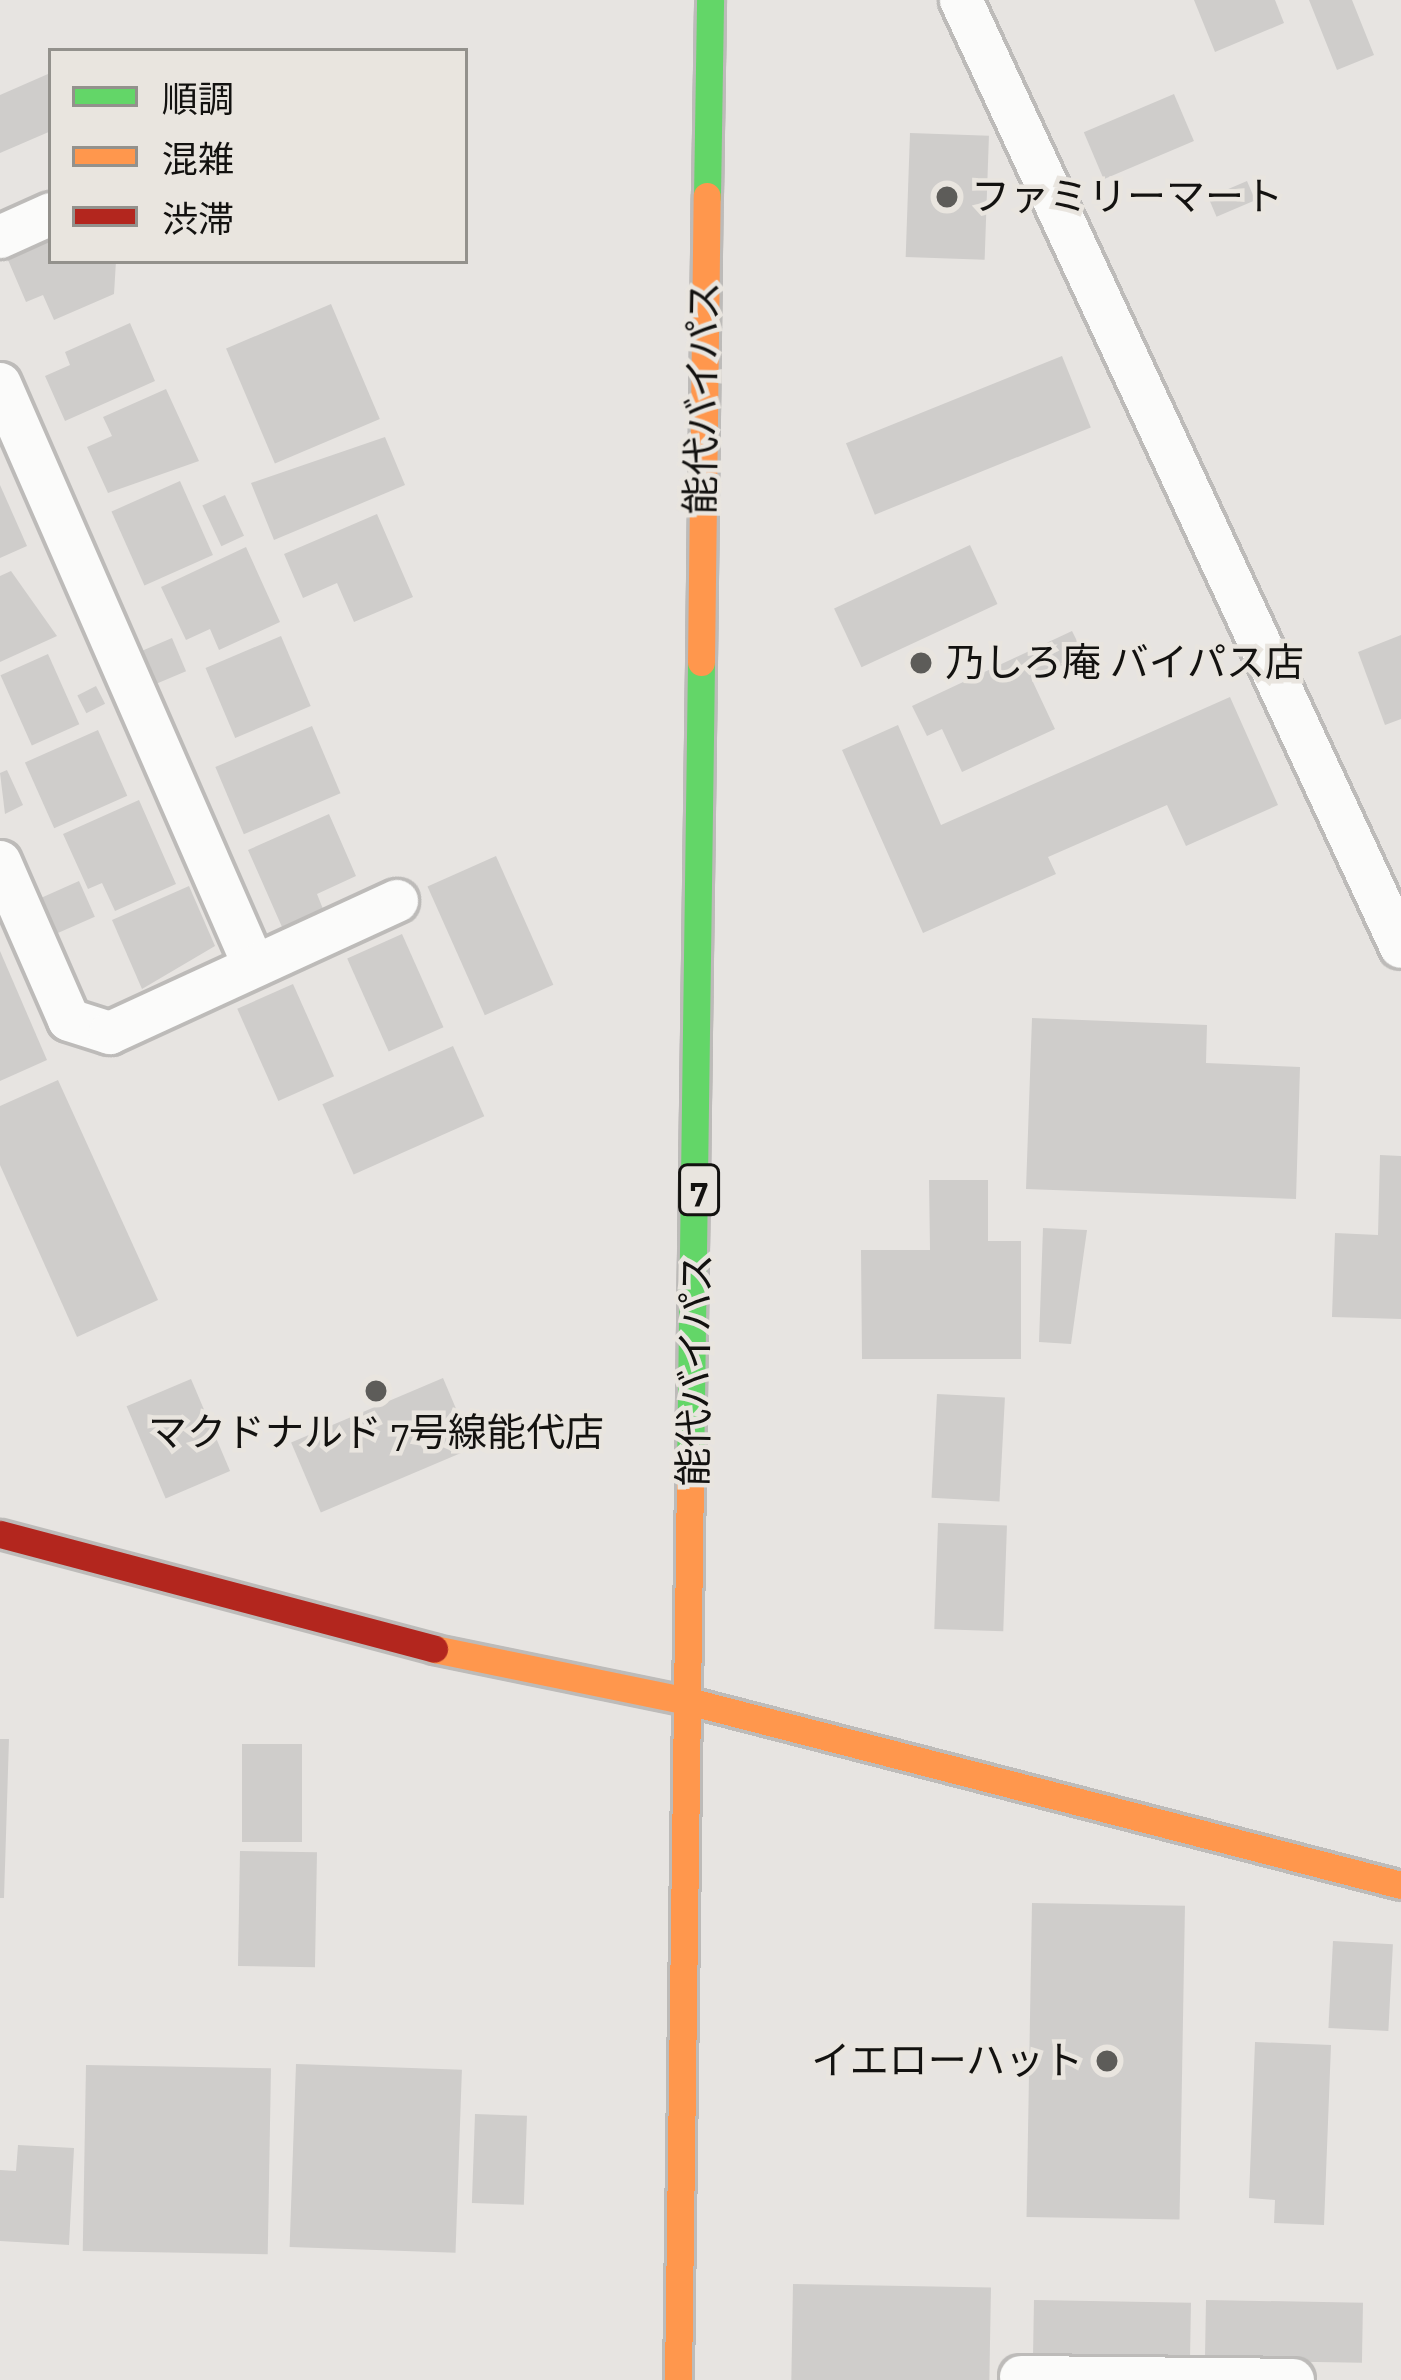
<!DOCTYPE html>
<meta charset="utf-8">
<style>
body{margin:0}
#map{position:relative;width:1401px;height:2380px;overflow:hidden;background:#e7e4e1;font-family:"Zilla Slab","Noto Sans JP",serif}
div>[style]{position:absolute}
.building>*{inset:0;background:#cfcdcb;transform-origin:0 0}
.roads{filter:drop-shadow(3px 0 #bdbbb9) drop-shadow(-3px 0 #bdbbb9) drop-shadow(0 3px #bdbbb9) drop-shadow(0 -3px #bdbbb9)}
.street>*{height:42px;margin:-21px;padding:0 21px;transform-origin:21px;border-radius:21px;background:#fbfbfa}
.fast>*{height:27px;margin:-13.5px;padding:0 13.5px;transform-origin:13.5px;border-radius:13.5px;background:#63d668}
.slow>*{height:27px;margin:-13.5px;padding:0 13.5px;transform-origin:13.5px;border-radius:13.5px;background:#ff974d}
.jam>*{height:27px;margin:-13.5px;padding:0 13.5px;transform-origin:13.5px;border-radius:13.5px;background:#b3261e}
.dots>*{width:33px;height:33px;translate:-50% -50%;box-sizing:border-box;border:6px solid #e9e5df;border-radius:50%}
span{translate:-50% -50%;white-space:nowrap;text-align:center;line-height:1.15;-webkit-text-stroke:9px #e9e5df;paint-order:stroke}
.shield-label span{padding:3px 9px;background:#e9e5df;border:3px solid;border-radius:9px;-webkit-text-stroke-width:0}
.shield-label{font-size:36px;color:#131210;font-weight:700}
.poi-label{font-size:39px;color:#131210}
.left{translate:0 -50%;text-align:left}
.right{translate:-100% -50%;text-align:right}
.street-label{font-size:39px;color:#131210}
.legend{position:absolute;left:48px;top:48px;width:420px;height:216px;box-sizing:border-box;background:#e9e5df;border:3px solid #93918c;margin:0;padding:15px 21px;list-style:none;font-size:36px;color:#131210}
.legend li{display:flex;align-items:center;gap:24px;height:60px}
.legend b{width:60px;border:3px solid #93918c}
</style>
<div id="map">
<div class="building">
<div style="clip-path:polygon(1194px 0,1275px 0,1284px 23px,1215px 52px)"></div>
<div style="clip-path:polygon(1309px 0,1352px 0,1374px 55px,1337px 70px)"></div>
<div style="clip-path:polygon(48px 74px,51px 131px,0 153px,0 95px)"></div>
<div style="left:1174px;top:94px;width:51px;height:98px;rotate:67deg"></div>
<div style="left:910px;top:133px;width:79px;height:124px;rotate:2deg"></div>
<div style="left:1247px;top:181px;width:21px;height:42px;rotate:67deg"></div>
<div style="clip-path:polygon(51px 233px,51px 261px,116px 261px,114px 294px,54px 320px,43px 295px,26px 302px,5px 253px)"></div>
<div style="left:331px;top:304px;width:125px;height:114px;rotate:67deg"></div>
<div style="clip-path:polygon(130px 323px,155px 381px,65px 421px,45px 376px,70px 365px,65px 352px)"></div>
<div style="left:1062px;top:356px;width:77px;height:233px;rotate:68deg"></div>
<div style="clip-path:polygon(166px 389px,199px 461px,108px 493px,87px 447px,112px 436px,103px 417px)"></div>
<div style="clip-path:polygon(385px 437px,405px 485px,274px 540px,251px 483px)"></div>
<div style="left:180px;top:481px;width:81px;height:75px;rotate:66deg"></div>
<div style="clip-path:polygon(0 485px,27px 546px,0 558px)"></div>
<div style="left:225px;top:495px;width:45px;height:25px;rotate:65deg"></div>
<div style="clip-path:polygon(377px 514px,413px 597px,354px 622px,337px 583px,303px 598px,284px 554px)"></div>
<div style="left:970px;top:545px;width:65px;height:150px;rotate:65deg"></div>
<div style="clip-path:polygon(246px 547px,280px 622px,219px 650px,210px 629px,186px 640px,161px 587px)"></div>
<div style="clip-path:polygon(11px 571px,57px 636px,0 662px,0 576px)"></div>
<div style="clip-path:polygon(1072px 631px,1084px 655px,1032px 680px,1055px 729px,962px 772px,942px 729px,927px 736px,912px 706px)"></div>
<div style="clip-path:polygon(1401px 635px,1401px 719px,1385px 725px,1358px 652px)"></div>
<div style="left:281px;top:636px;width:76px;height:82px;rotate:67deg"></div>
<div style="left:172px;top:638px;width:36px;height:42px;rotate:67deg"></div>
<div style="left:48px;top:654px;width:77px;height:52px;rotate:66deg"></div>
<div style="left:96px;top:686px;width:20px;height:21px;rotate:63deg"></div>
<div style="clip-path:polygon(1230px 697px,1278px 805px,1186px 846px,1167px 805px,1048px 857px,1056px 874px,923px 933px,842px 750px,898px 725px,941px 825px)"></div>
<div style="left:312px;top:726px;width:73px;height:105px;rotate:67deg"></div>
<div style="left:98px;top:730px;width:72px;height:80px;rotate:66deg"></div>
<div style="clip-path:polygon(7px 770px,23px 805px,5px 814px,0 773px)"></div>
<div style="clip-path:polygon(139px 800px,176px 884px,115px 911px,102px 883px,88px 889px,63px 834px)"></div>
<div style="clip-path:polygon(329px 814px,356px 876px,317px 894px,323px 909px,282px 927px,248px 850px)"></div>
<div style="left:496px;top:856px;width:141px;height:75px;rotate:66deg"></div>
<div style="left:79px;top:881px;width:39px;height:43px;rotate:66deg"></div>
<div style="clip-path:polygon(189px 886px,215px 946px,142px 989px,112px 920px)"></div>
<div style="left:402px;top:934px;width:102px;height:60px;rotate:66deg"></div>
<div style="clip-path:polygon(0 951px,47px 1060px,0 1081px)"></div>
<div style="left:293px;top:984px;width:101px;height:61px;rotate:66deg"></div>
<div style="clip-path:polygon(1032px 1018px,1207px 1025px,1206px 1063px,1300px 1067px,1296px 1199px,1026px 1189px)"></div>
<div style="left:453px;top:1046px;width:77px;height:143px;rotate:66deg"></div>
<div style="clip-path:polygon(58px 1080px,158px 1300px,77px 1337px,0 1165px,0 1106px)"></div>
<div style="clip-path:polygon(1380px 1155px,1401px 1156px,1401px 1319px,1332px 1317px,1335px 1233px,1378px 1235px)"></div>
<div style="clip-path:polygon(929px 1180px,988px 1180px,988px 1241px,1021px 1241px,1021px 1359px,862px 1359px,861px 1250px,930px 1250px)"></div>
<div style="clip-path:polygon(1043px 1228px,1087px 1230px,1071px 1344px,1039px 1342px)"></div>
<div style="left:443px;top:1378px;width:76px;height:165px;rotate:67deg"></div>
<div style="left:191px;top:1379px;width:100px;height:70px;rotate:67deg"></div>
<div style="left:937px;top:1394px;width:68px;height:104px;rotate:3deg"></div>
<div style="left:938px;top:1523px;width:69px;height:106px;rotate:2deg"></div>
<div style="clip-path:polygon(0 1739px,9px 1739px,4px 1898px,0 1898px)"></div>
<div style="left:242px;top:1744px;width:60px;height:98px"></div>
<div style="left:240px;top:1851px;width:77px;height:115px;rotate:1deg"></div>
<div style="left:1032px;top:1903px;width:153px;height:314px;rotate:1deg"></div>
<div style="left:1333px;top:1941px;width:60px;height:87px;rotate:3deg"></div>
<div style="clip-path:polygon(1255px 2042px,1331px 2045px,1324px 2225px,1274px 2223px,1275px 2200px,1249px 2198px)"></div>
<div style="left:296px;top:2064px;width:166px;height:183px;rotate:2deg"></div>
<div style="left:86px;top:2065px;width:185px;height:186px;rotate:1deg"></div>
<div style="left:475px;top:2114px;width:52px;height:89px;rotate:2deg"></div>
<div style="clip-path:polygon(18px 2145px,74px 2148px,69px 2245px,0 2241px,0 2170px,16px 2171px)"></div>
<div style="left:793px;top:2284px;width:198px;height:96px;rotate:1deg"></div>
<div style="left:1034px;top:2300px;width:157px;height:61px;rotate:1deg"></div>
<div style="left:1206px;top:2300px;width:157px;height:60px;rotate:1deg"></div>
</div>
<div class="roads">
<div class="street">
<div style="left:961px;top:0;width:1044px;rotate:65.08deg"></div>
<div style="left:0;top:237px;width:56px;rotate:-24.3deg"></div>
<div style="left:0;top:384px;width:635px;rotate:66.42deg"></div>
<div style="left:0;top:862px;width:172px;rotate:66.4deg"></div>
<div style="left:69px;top:1020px;width:43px;rotate:17.6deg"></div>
<div style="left:110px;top:1033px;width:316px;rotate:-24.7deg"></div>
<div style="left:1021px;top:2377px;width:272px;rotate:0.6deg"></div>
</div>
<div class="fast">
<div style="left:707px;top:196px;width:196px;rotate:-89.1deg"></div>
<div style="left:690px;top:1472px;width:810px;rotate:-89.22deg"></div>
</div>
<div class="slow">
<div style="left:701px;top:662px;width:466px;rotate:-89.3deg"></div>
<div style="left:434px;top:1649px;width:259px;rotate:11.6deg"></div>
<div style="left:688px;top:1701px;width:736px;rotate:14.47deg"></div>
<div style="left:678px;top:2380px;width:908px;rotate:-89.24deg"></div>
</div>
<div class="jam">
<div style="left:0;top:1534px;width:449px;rotate:14.8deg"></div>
</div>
</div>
<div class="dots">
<div style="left:947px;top:197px;background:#5d5c59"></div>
<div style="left:921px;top:663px;background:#5d5c59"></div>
<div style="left:376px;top:1391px;background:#5d5c59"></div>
<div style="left:1107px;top:2061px;background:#5d5c59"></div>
</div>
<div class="shield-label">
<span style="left:699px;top:1190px">7</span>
</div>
<div class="poi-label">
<span class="left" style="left:971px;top:197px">ファミリーマート</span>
<span class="left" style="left:945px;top:663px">乃しろ庵 バイパス店</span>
<span style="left:376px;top:1433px">マクドナルド 7号線能代店</span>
<span class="right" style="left:1083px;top:2061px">イエローハット</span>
</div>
<div class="street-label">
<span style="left:703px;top:398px;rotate:-89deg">能代バイパス</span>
<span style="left:696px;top:1370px;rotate:-89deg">能代バイパス</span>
</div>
<ul class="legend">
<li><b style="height:15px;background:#63d668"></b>順調</li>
<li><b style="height:15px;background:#ff974d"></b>混雑</li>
<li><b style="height:15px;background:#b3261e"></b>渋滞</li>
</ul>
</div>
